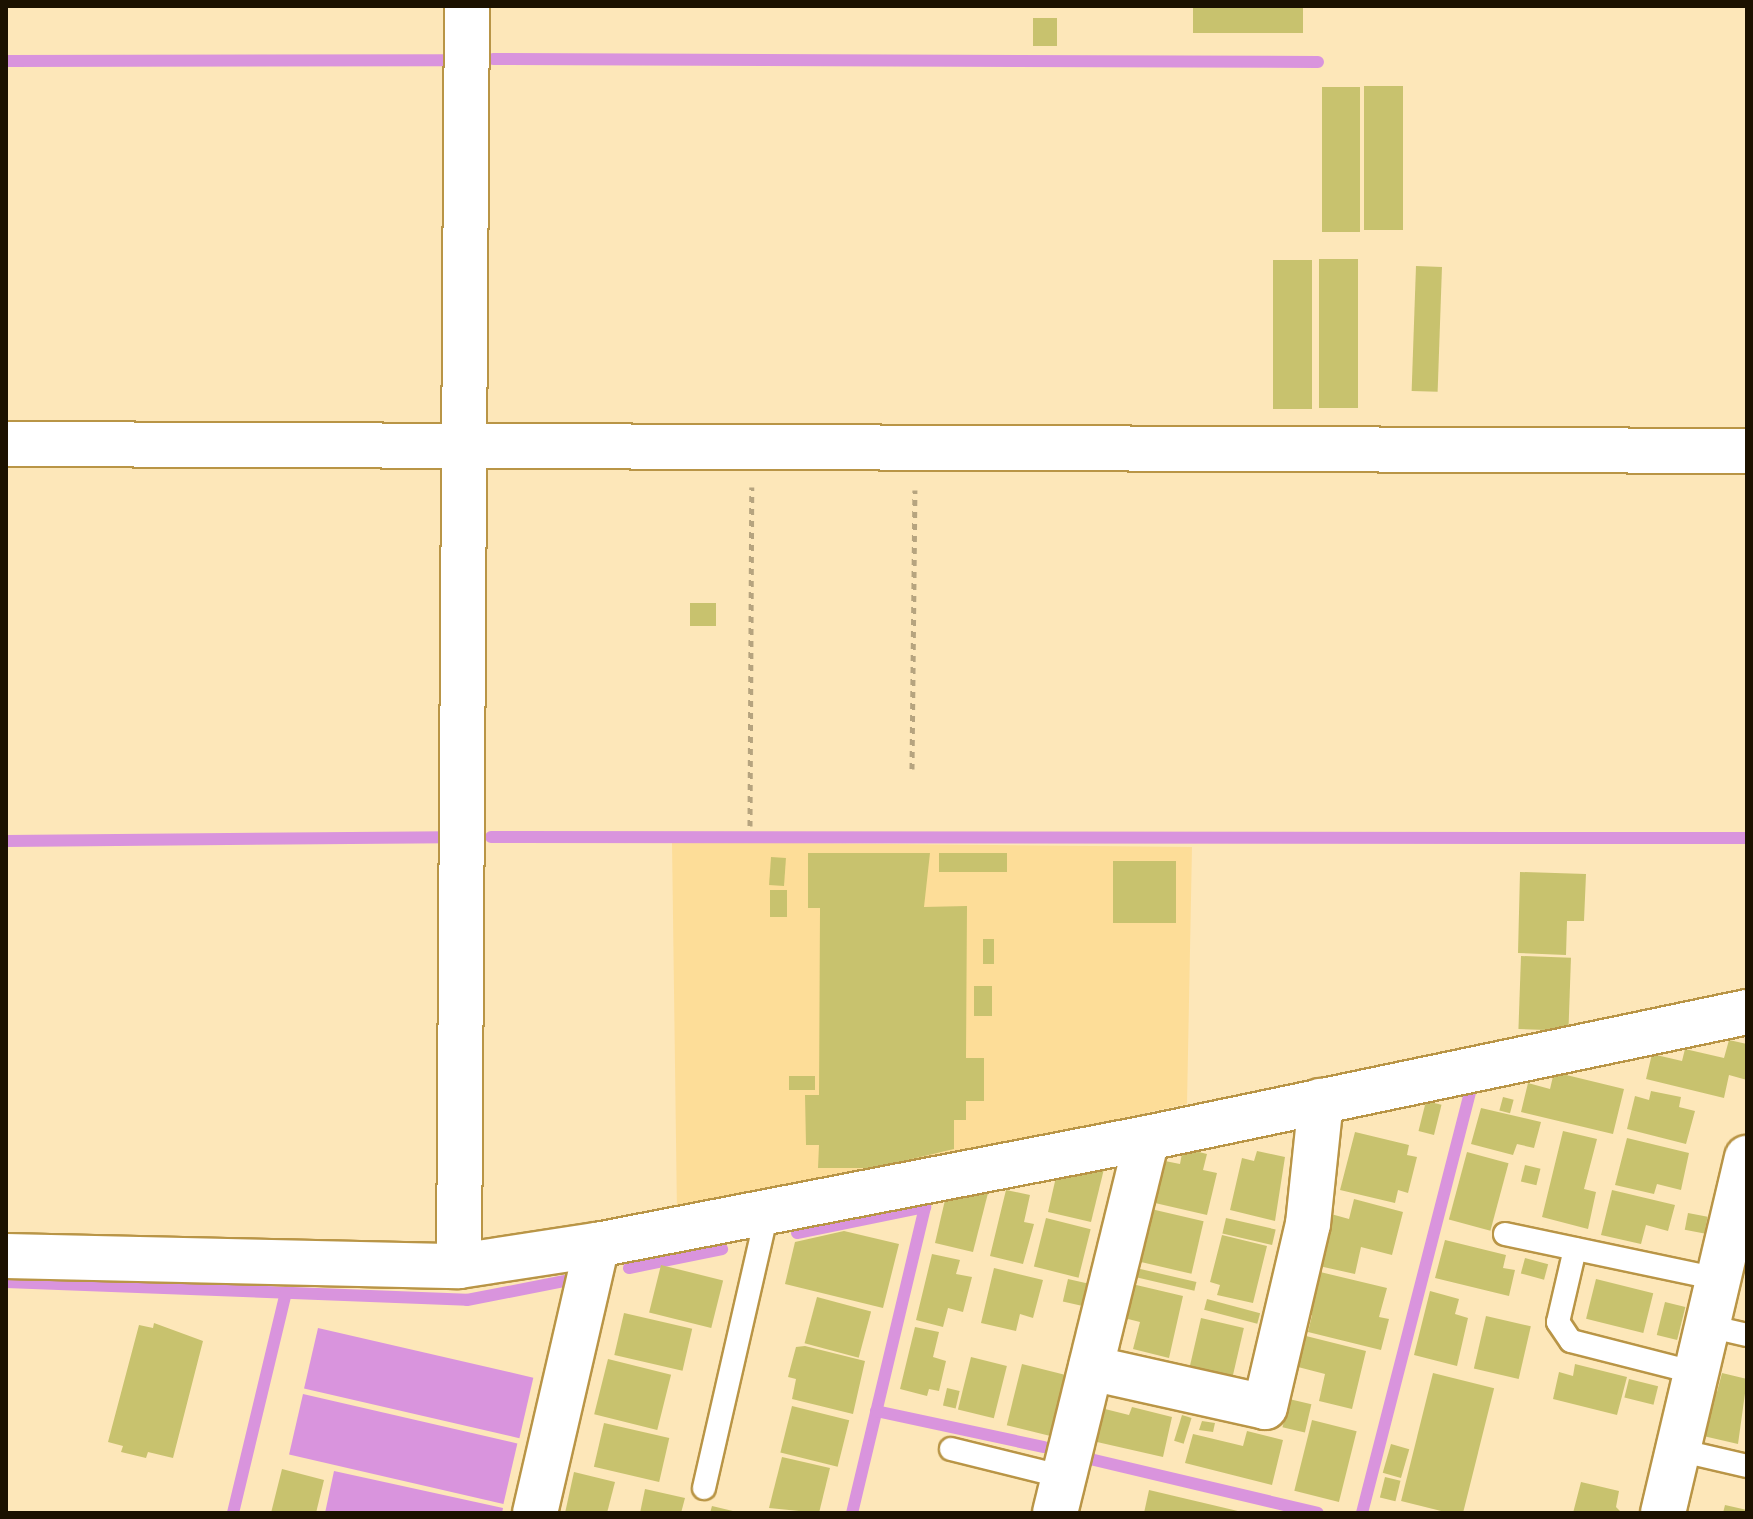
<!DOCTYPE html>
<style>
body{margin:0}
#map{position:relative;width:1753px;height:1519px;overflow:hidden;background:#fde7b9;font-family:"Titillium Web",sans-serif}
div>[style]{position:absolute}
.built>*{inset:0;background:#fddd98}
.water>*{inset:0;background:#d994dd;transform-origin:0 0}
.stream>*{height:12px;margin:-6px;padding:0 6px;transform-origin:6px;border-radius:6px;background:#d994dd}
.building>*{inset:0;background:#c8c26e;transform-origin:0 0}
.path>*{height:5px;margin-top:-2.5px;transform-origin:0;background:repeating-linear-gradient(90deg,#b6a47f 0 6px,transparent 0 12px)}
.roads{filter:drop-shadow(2px 0 #b99546) drop-shadow(-2px 0 #b99546) drop-shadow(0 2px #b99546) drop-shadow(0 -2px #b99546)}
.lane>*{height:22px;margin:-11px;padding:0 11px;transform-origin:11px;border-radius:11px;background:#fff}
.street>*{height:44px;margin:-22px;padding:0 22px;transform-origin:22px;border-radius:22px;background:#fff}
span{translate:-50% -50%;white-space:nowrap;text-align:center;line-height:1.15;-webkit-text-stroke:6px #fde7b9;paint-order:stroke}
.frame{position:absolute;inset:0;border:8px solid #1b1100;pointer-events:none}
</style>
<div id="map">
<div class="built">
<div style="clip-path:polygon(672px 842px,1192px 847px,1187px 1104px,677px 1214px)"></div>
</div>
<div class="water">
<div style="left:318px;top:1328px;width:221px;height:62px;rotate:13deg"></div>
<div style="left:303px;top:1394px;width:220px;height:62px;rotate:13deg"></div>
<div style="clip-path:polygon(334px 1471px,503px 1508px,502px 1513px,325px 1513px)"></div>
</div>
<div class="stream">
<div style="left:493px;top:59px;width:825px;rotate:0.21deg"></div>
<div style="left:6px;top:61px;width:441px;rotate:-0.1deg"></div>
<div style="left:491px;top:837px;width:1256px;rotate:0.05deg"></div>
<div style="left:6px;top:841px;width:441px;rotate:-0.5deg"></div>
<div style="left:797px;top:1233px;width:131px;rotate:-11.5deg"></div>
<div style="left:925px;top:1207px;width:315px;rotate:103.4deg"></div>
<div style="left:629px;top:1268px;width:95px;rotate:-11.5deg"></div>
<div style="left:6px;top:1282px;width:461px;rotate:2.2deg"></div>
<div style="left:467px;top:1300px;width:105px;rotate:-11deg"></div>
<div style="left:876px;top:1411px;width:172px;rotate:12.1deg"></div>
<div style="left:1090px;top:1459px;width:234px;rotate:13.3deg"></div>
<div style="left:233px;top:1513px;width:227px;rotate:-76.5deg"></div>
<div style="left:1362px;top:1513px;width:434px;rotate:-75.6deg"></div>
</div>
<div class="building">
<div style="left:1193px;top:6px;width:110px;height:27px"></div>
<div style="left:1033px;top:18px;width:24px;height:28px"></div>
<div style="left:1364px;top:86px;width:39px;height:144px"></div>
<div style="left:1322px;top:87px;width:38px;height:145px"></div>
<div style="left:1358px;top:259px;width:149px;height:39px;rotate:90deg"></div>
<div style="left:1312px;top:260px;width:149px;height:39px;rotate:90deg"></div>
<div style="left:1416px;top:266px;width:26px;height:125px;rotate:2deg"></div>
<div style="left:690px;top:603px;width:26px;height:23px"></div>
<div style="clip-path:polygon(808px 853px,930px 853px,924px 907px,967px 906px,966px 1058px,984px 1058px,984px 1101px,966px 1101px,966px 1120px,954px 1120px,954px 1149px,874px 1168px,818px 1168px,819px 1145px,806px 1145px,805px 1095px,819px 1095px,820px 908px,808px 908px)"></div>
<div style="left:939px;top:853px;width:68px;height:19px"></div>
<div style="left:771px;top:857px;width:15px;height:28px;rotate:4deg"></div>
<div style="left:1113px;top:861px;width:63px;height:62px"></div>
<div style="clip-path:polygon(1520px 872px,1586px 874px,1584px 921px,1567px 921px,1566px 955px,1518px 953px)"></div>
<div style="left:770px;top:890px;width:17px;height:27px"></div>
<div style="left:983px;top:939px;width:11px;height:25px"></div>
<div style="left:1521px;top:956px;width:50px;height:73px;rotate:2deg"></div>
<div style="left:974px;top:986px;width:18px;height:30px"></div>
<div style="clip-path:polygon(1729px 1040px,1747px 1044px,1747px 1080px,1729px 1075px,1724px 1098px,1646px 1079px,1652px 1054px,1682px 1061px,1685px 1049px,1724px 1058px)"></div>
<div style="clip-path:polygon(1554px 1072px,1624px 1089px,1613px 1134px,1521px 1112px,1528px 1083px,1550px 1089px)"></div>
<div style="left:815px;top:1076px;width:14px;height:26px;rotate:90deg"></div>
<div style="clip-path:polygon(1651px 1091px,1681px 1097px,1679px 1107px,1695px 1111px,1686px 1144px,1627px 1129px,1635px 1096px,1649px 1100px)"></div>
<div style="left:1503px;top:1097px;width:11px;height:14px;rotate:15deg"></div>
<div style="left:1426px;top:1101px;width:16px;height:31px;rotate:14deg"></div>
<div style="clip-path:polygon(1481px 1108px,1541px 1122px,1534px 1148px,1517px 1144px,1513px 1155px,1471px 1144px)"></div>
<div style="clip-path:polygon(1563px 1131px,1597px 1139px,1584px 1189px,1596px 1192px,1588px 1229px,1542px 1217px)"></div>
<div style="clip-path:polygon(1355px 1132px,1409px 1145px,1407px 1155px,1417px 1157px,1408px 1193px,1398px 1190px,1395px 1203px,1340px 1190px)"></div>
<div style="clip-path:polygon(1627px 1138px,1689px 1153px,1681px 1190px,1657px 1184px,1654px 1194px,1615px 1185px)"></div>
<div style="clip-path:polygon(1183px 1148px,1207px 1154px,1203px 1170px,1217px 1173px,1207px 1215px,1155px 1203px,1165px 1161px,1180px 1164px)"></div>
<div style="clip-path:polygon(1257px 1151px,1285px 1157px,1275px 1221px,1230px 1210px,1242px 1158px,1254px 1161px)"></div>
<div style="left:1467px;top:1152px;width:43px;height:70px;rotate:15deg"></div>
<div style="left:1525px;top:1165px;width:16px;height:17px;rotate:14deg"></div>
<div style="clip-path:polygon(1104px 1169px,1091px 1222px,1048px 1212px,1056px 1177px)"></div>
<div style="clip-path:polygon(1006px 1190px,1030px 1195px,1024px 1222px,1034px 1224px,1023px 1264px,990px 1256px)"></div>
<div style="clip-path:polygon(1612px 1190px,1675px 1205px,1668px 1231px,1646px 1225px,1641px 1244px,1601px 1235px)"></div>
<div style="clip-path:polygon(988px 1193px,973px 1252px,935px 1243px,945px 1200px)"></div>
<div style="clip-path:polygon(1354px 1199px,1403px 1212px,1392px 1255px,1361px 1247px,1355px 1274px,1319px 1266px,1331px 1214px,1349px 1219px)"></div>
<div style="left:1151px;top:1209px;width:54px;height:54px;rotate:13deg"></div>
<div style="left:1688px;top:1213px;width:20px;height:17px;rotate:11deg"></div>
<div style="left:1046px;top:1218px;width:46px;height:50px;rotate:14deg"></div>
<div style="left:1226px;top:1218px;width:51px;height:16px;rotate:13deg"></div>
<div style="clip-path:polygon(844px 1231px,899px 1244px,883px 1308px,785px 1284px,795px 1242px)"></div>
<div style="clip-path:polygon(1222px 1235px,1267px 1246px,1253px 1303px,1217px 1295px,1220px 1285px,1210px 1282px)"></div>
<div style="clip-path:polygon(1445px 1240px,1506px 1255px,1503px 1268px,1515px 1270px,1509px 1296px,1435px 1278px)"></div>
<div style="clip-path:polygon(932px 1254px,960px 1260px,956px 1274px,972px 1277px,963px 1312px,948px 1308px,943px 1327px,916px 1320px)"></div>
<div style="left:1525px;top:1258px;width:24px;height:16px;rotate:15deg"></div>
<div style="left:661px;top:1265px;width:64px;height:49px;rotate:14deg"></div>
<div style="clip-path:polygon(994px 1268px,1043px 1280px,1033px 1318px,1020px 1314px,1016px 1331px,981px 1323px)"></div>
<div style="left:1136px;top:1268px;width:62px;height:9px;rotate:13deg"></div>
<div style="clip-path:polygon(1316px 1271px,1387px 1288px,1379px 1317px,1389px 1319px,1381px 1350px,1308px 1332px,1312px 1315px,1306px 1313px)"></div>
<div style="left:1068px;top:1279px;width:26px;height:23px;rotate:13deg"></div>
<div style="left:1596px;top:1279px;width:59px;height:41px;rotate:14deg"></div>
<div style="clip-path:polygon(1132px 1284px,1183px 1296px,1169px 1358px,1133px 1349px,1140px 1322px,1124px 1318px)"></div>
<div style="clip-path:polygon(1430px 1291px,1459px 1299px,1455px 1314px,1468px 1318px,1457px 1366px,1414px 1355px)"></div>
<div style="left:817px;top:1297px;width:56px;height:48px;rotate:15deg"></div>
<div style="left:1207px;top:1299px;width:55px;height:11px;rotate:15deg"></div>
<div style="left:1665px;top:1302px;width:21px;height:34px;rotate:14deg"></div>
<div style="left:624px;top:1313px;width:70px;height:43px;rotate:13deg"></div>
<div style="left:1486px;top:1316px;width:46px;height:54px;rotate:13deg"></div>
<div style="left:1201px;top:1318px;width:44px;height:56px;rotate:13deg"></div>
<div style="clip-path:polygon(154px 1323px,203px 1341px,173px 1458px,148px 1452px,146px 1458px,121px 1452px,123px 1446px,108px 1442px,139px 1325px,153px 1328px)"></div>
<div style="clip-path:polygon(915px 1327px,939px 1332px,933px 1357px,946px 1361px,939px 1391px,929px 1389px,927px 1396px,900px 1389px)"></div>
<div style="clip-path:polygon(1306px 1336px,1366px 1351px,1352px 1409px,1319px 1401px,1325px 1374px,1298px 1367px)"></div>
<div style="clip-path:polygon(805px 1346px,865px 1361px,853px 1414px,792px 1399px,796px 1379px,788px 1377px,796px 1347px)"></div>
<div style="left:971px;top:1357px;width:37px;height:54px;rotate:14deg"></div>
<div style="left:608px;top:1359px;width:65px;height:57px;rotate:14deg"></div>
<div style="left:1022px;top:1364px;width:45px;height:63px;rotate:14deg"></div>
<div style="clip-path:polygon(1575px 1364px,1627px 1377px,1617px 1415px,1553px 1399px,1559px 1372px,1573px 1376px)"></div>
<div style="left:1433px;top:1373px;width:63px;height:132px;rotate:14deg"></div>
<div style="clip-path:polygon(1722px 1373px,1747px 1379px,1738px 1444px,1699px 1435px,1711px 1391px,1717px 1392px)"></div>
<div style="left:1629px;top:1379px;width:30px;height:19px;rotate:14deg"></div>
<div style="left:947px;top:1388px;width:13px;height:18px;rotate:13deg"></div>
<div style="left:1289px;top:1399px;width:23px;height:29px;rotate:13deg"></div>
<div style="left:792px;top:1406px;width:59px;height:48px;rotate:14deg"></div>
<div style="clip-path:polygon(1132px 1407px,1172px 1417px,1163px 1457px,1097px 1442px,1105px 1409px,1129px 1415px)"></div>
<div style="left:1182px;top:1415px;width:10px;height:27px;rotate:17deg"></div>
<div style="left:1312px;top:1420px;width:46px;height:73px;rotate:14deg"></div>
<div style="clip-path:polygon(1202px 1421px,1215px 1423px,1213px 1432px,1199px 1430px)"></div>
<div style="left:604px;top:1423px;width:67px;height:45px;rotate:13deg"></div>
<div style="clip-path:polygon(1247px 1431px,1283px 1440px,1272px 1485px,1185px 1463px,1193px 1434px,1243px 1446px)"></div>
<div style="left:1391px;top:1444px;width:19px;height:30px;rotate:16deg"></div>
<div style="clip-path:polygon(782px 1457px,830px 1468px,819px 1513px,769px 1508px)"></div>
<div style="clip-path:polygon(282px 1469px,324px 1480px,316px 1513px,271px 1513px)"></div>
<div style="clip-path:polygon(574px 1472px,615px 1482px,607px 1513px,565px 1513px)"></div>
<div style="left:1385px;top:1477px;width:16px;height:21px;rotate:14deg"></div>
<div style="clip-path:polygon(1581px 1482px,1619px 1491px,1616px 1507px,1622px 1513px,1573px 1513px)"></div>
<div style="clip-path:polygon(645px 1489px,685px 1498px,681px 1513px,640px 1513px)"></div>
<div style="clip-path:polygon(1149px 1490px,1242px 1512px,1242px 1513px,1144px 1513px)"></div>
<div style="clip-path:polygon(1725px 1505px,1747px 1510px,1747px 1513px,1723px 1513px)"></div>
<div style="clip-path:polygon(712px 1506px,737px 1512px,736px 1513px,710px 1513px)"></div>
</div>
<div class="path">
<div style="left:912px;top:769px;width:279px;rotate:-89.4deg"></div>
<div style="left:750px;top:826px;width:339px;rotate:-89.7deg"></div>
</div>
<div class="roads">
<div class="lane">
<div style="left:1505px;top:1234px;width:218px;rotate:11.9deg"></div>
<div style="left:1575px;top:1249px;width:75px;rotate:103.1deg"></div>
<div style="left:1558px;top:1322px;width:23px;rotate:56deg"></div>
<div style="left:1571px;top:1341px;width:130px;rotate:14.3deg"></div>
<div style="left:1708px;top:1326px;width:40px;rotate:13deg"></div>
<div style="left:951px;top:1449px;width:116px;rotate:13.9deg"></div>
<div style="left:1678px;top:1450px;width:71px;rotate:13.1deg"></div>
<div style="left:704px;top:1488px;width:282px;rotate:-77.1deg"></div>
</div>
<div class="street">
<div style="left:6px;top:444px;width:1741px;rotate:0.23deg"></div>
<div style="left:6px;top:1256px;width:453px;rotate:1.3deg"></div>
<div style="left:459px;top:1266px;width:140px;rotate:-8.7deg"></div>
<div style="left:597px;top:1245px;width:560px;rotate:-11.01deg"></div>
<div style="left:1147px;top:1138px;width:613px;rotate:-11.86deg"></div>
<div style="left:459px;top:1266px;width:1260px;rotate:-89.64deg"></div>
<div style="left:1091px;top:1368px;width:178px;rotate:12.6deg"></div>
<div style="left:1265px;top:1407px;width:188px;rotate:-76.8deg"></div>
<div style="left:1308px;top:1224px;width:124px;rotate:-84deg"></div>
<div style="left:535px;top:1513px;width:275px;rotate:-77deg"></div>
<div style="left:1055px;top:1513px;width:386px;rotate:-76.2deg"></div>
<div style="left:1663px;top:1513px;width:365px;rotate:-76.7deg"></div>
</div>
</div>
<div class="frame"></div>
</div>
